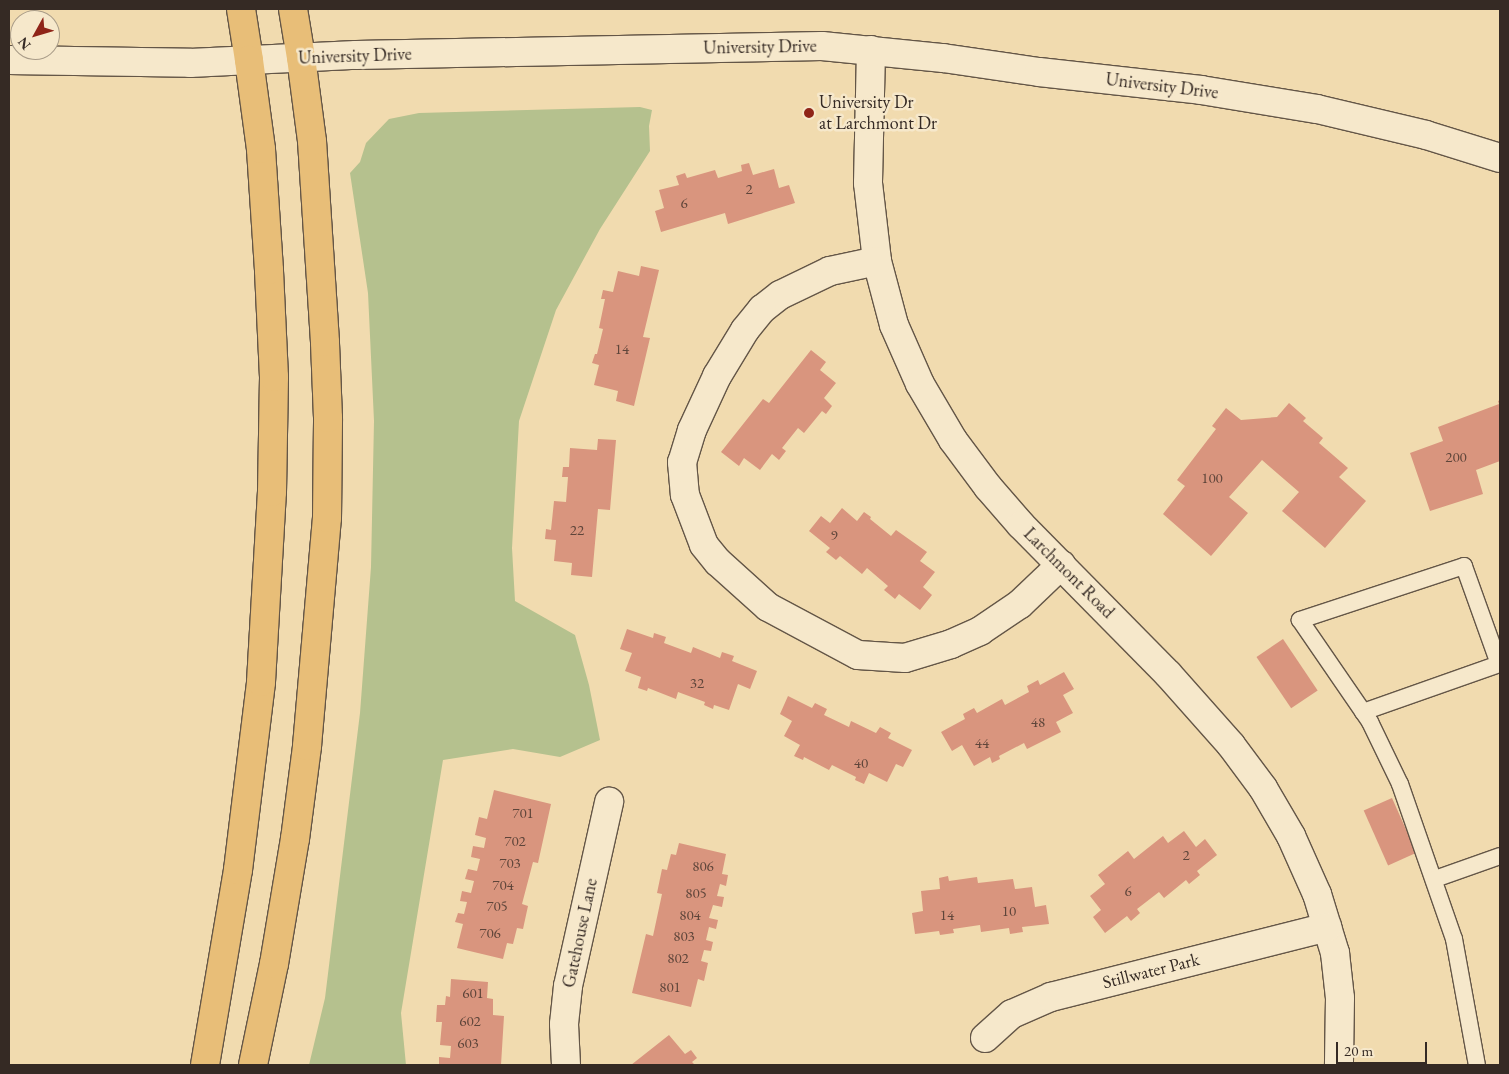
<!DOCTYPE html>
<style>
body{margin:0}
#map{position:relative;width:1509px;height:1074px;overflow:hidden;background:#f1dbaf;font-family:"EB Garamond",serif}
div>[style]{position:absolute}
.green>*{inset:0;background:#b5c18e}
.building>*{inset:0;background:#d9957e;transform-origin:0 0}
.roads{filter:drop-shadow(1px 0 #645647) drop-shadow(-1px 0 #645647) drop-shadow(0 1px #645647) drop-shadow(0 -1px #645647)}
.lane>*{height:16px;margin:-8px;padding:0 8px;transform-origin:8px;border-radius:8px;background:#f6e8cb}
.street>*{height:28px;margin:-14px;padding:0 14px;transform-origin:14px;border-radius:14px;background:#f6e8cb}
.secondary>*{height:28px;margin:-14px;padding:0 14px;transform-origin:14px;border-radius:14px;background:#f6e8cb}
.primary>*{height:28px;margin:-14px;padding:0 14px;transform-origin:14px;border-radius:14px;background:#e8be78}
.highway>*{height:28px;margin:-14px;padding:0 14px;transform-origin:14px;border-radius:14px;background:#e8be78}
.dots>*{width:14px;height:14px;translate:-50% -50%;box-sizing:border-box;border:2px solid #f6e8cb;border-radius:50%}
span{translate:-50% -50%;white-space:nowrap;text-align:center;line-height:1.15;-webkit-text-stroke:5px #f6e8cb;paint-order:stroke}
.number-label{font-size:15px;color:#5e453a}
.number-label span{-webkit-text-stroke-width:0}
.street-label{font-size:18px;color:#352a24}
.poi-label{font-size:18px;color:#352a24}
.left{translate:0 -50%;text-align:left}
.frame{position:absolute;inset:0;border:10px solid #352a24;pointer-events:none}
.north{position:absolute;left:10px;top:10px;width:50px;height:50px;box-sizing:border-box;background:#f6e8cb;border:1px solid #a99c88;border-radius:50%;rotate:231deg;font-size:14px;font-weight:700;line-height:20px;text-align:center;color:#352a24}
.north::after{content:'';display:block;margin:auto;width:18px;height:22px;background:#8f2418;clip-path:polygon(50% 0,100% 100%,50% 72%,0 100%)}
.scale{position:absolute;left:1336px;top:1042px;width:91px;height:22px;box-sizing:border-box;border:2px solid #352a24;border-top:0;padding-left:6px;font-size:15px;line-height:18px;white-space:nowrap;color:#352a24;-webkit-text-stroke:4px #f6e8cb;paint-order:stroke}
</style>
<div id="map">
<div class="green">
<div style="clip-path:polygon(640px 107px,652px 110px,649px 126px,650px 151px,600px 229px,556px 310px,519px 421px,512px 548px,515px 601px,575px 635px,589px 685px,600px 740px,560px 757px,513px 749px,443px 760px,401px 1013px,406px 1065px,309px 1065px,325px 998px,360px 713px,371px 567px,374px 421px,368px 293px,350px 173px,360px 162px,366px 143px,389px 119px,419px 113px)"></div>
</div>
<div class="building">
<div style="clip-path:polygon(749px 163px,753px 175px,774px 169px,779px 188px,789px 185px,795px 203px,728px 224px,725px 213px,661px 232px,655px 211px,664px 208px,659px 190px,679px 185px,676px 176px,685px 173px,687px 178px,715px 170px,718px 178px,742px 171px,741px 165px)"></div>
<div style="clip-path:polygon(641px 266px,659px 270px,643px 337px,650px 338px,634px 406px,616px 401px,618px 391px,594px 385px,599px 365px,592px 363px,595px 354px,597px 354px,603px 329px,599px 328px,605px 299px,601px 299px,603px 290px,613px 292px,618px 271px,639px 276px)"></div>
<div style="clip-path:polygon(811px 350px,826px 362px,820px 370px,836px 383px,824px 398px,832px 406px,826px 414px,822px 411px,804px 433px,798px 428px,782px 448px,786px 451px,779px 460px,772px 454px,760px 470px,744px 458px,739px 466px,721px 452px,763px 399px,769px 403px)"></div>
<div style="clip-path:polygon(1500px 400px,1500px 461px,1476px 470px,1483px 494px,1430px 511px,1410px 453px,1443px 441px,1438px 427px,1499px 404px,1498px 401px)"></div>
<div style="clip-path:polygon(1289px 403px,1306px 418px,1303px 421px,1323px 438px,1319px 443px,1348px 468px,1339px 477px,1366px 501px,1325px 548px,1282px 511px,1299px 492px,1262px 460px,1229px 497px,1248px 513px,1211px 556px,1163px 514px,1185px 486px,1177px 480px,1216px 429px,1212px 426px,1226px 408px,1241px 420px,1277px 417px)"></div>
<div style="clip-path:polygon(598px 439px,616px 440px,610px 510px,598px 509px,592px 577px,571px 575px,572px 563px,554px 561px,556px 540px,545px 539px,546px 529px,551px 530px,554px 501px,566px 502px,568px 477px,562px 477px,563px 467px,569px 467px,570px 448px,597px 450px)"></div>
<div style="clip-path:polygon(842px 508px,857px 521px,864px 512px,871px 517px,870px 519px,891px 536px,896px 530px,927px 552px,920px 561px,935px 572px,923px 587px,932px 595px,920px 610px,899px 594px,895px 599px,884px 590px,888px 586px,867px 568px,862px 574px,840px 556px,836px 560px,826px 552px,830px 548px,809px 531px,821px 516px,830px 523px)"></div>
<div style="clip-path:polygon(627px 629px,653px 638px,654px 633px,666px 637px,664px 643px,691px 653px,693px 647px,720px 658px,722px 652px,734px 656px,732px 661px,757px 671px,750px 689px,738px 684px,729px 710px,714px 705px,713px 709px,704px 705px,705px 702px,678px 692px,676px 699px,648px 688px,647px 691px,638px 688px,641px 677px,625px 671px,632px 653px,620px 649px)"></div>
<div style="left:1283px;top:639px;width:62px;height:32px;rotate:56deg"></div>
<div style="clip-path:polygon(1064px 672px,1074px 689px,1063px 695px,1073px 713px,1056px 722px,1061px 732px,1027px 749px,1024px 743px,999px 756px,1000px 759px,992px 763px,990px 757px,974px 766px,962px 745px,952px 751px,941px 732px,965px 719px,963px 714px,974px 708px,977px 713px,1002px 699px,1005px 705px,1029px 692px,1027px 686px,1038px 680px,1040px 685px)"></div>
<div style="clip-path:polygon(788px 696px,812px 708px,815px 703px,827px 709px,824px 715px,849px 727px,851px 721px,876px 733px,880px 727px,891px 733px,888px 738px,912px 750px,903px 767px,896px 764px,887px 782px,869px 773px,864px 784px,855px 780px,856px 777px,832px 765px,829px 770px,804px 757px,803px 760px,794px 756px,800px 745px,784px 736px,792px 721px,780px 714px)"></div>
<div style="clip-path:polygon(494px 790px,551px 804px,538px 863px,533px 862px,522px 904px,528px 906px,523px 929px,517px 928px,513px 944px,507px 943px,503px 959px,457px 948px,463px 924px,455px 922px,458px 913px,464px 914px,467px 902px,460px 901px,462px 891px,471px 893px,474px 881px,465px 879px,468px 869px,477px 871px,480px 859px,471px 857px,473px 846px,484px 848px,486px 838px,475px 835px,479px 817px,487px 819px)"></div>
<div style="left:1392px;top:798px;width:60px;height:31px;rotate:66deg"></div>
<div style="clip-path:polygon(1184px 831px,1196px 847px,1205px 839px,1217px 855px,1197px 871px,1200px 875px,1189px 884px,1186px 880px,1164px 898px,1159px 892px,1137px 909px,1140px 913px,1131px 921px,1127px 916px,1105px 933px,1093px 917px,1101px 910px,1090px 896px,1105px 884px,1098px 875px,1128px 851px,1134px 859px,1163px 836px,1168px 843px)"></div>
<div style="clip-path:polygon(679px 843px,726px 854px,722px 874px,728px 875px,726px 886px,720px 884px,717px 896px,724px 897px,722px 907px,713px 905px,709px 918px,718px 920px,716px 929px,709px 927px,706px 940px,713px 942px,711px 951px,704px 950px,701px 961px,708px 963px,704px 981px,698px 979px,691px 1007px,632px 993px,646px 934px,653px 936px,662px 894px,657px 893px,662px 869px,667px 870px,671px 854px,676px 855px)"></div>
<div style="clip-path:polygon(948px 876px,949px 881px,977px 877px,978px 883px,1013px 879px,1015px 889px,1032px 887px,1035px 907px,1046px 905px,1049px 924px,1022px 927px,1023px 932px,1010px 934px,1009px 928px,981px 932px,980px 925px,953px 929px,954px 933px,940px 935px,939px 931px,915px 934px,912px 913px,923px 911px,921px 891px,940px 889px,939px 878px)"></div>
<div style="clip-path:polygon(451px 979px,488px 982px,487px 998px,493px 999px,493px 1015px,504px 1016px,501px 1065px,439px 1065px,439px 1057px,450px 1058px,451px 1046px,440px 1045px,442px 1022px,436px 1022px,437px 1005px,445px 1005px,446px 996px,450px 997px)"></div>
<div style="clip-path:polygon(669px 1035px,685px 1054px,691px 1050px,697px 1058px,692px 1062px,695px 1065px,631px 1065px)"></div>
</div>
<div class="roads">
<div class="lane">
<div style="left:1363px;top:712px;width:144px;rotate:-19.4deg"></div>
<div style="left:1499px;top:664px;width:104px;rotate:-109.7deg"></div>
<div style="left:1464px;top:566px;width:173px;rotate:161.8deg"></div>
<div style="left:1300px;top:620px;width:124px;rotate:55.5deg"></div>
<div style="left:1370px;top:722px;width:69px;rotate:64.2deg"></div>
<div style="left:1400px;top:784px;width:164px;rotate:70.8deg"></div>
<div style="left:1454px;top:939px;width:128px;rotate:79.7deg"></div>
<div style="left:1435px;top:879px;width:69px;rotate:-19.5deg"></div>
</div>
<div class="street">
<div style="left:871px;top:50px;width:133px;rotate:91.3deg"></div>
<div style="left:868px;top:183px;width:79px;rotate:83.4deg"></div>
<div style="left:877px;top:261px;width:66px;rotate:75.1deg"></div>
<div style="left:894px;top:325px;width:64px;rotate:66.2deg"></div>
<div style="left:920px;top:384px;width:65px;rotate:59.5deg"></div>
<div style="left:953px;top:440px;width:59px;rotate:53.3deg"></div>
<div style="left:988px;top:487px;width:50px;rotate:49deg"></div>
<div style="left:1021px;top:525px;width:209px;rotate:45.4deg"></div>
<div style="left:1168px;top:674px;width:95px;rotate:48.4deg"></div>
<div style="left:1231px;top:745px;width:54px;rotate:53.3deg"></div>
<div style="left:1263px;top:788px;width:56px;rotate:59.7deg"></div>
<div style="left:1291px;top:836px;width:64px;rotate:65.9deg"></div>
<div style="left:1317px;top:894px;width:62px;rotate:73deg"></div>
<div style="left:1335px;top:953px;width:45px;rotate:83.7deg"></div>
<div style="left:1340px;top:998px;width:67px;rotate:90.9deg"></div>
<div style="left:877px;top:261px;width:48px;rotate:168deg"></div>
<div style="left:830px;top:271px;width:55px;rotate:154.4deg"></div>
<div style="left:780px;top:295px;width:23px;rotate:142deg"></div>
<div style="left:762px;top:309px;width:27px;rotate:129deg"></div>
<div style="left:745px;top:330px;width:54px;rotate:121.3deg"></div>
<div style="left:717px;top:376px;width:60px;rotate:114.8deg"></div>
<div style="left:692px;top:430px;width:34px;rotate:107deg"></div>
<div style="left:682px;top:462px;width:33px;rotate:85deg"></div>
<div style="left:685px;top:495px;width:53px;rotate:69.2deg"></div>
<div style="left:704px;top:545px;width:22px;rotate:51deg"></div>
<div style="left:718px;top:562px;width:67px;rotate:42deg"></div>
<div style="left:768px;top:607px;width:102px;rotate:28.1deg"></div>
<div style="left:858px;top:655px;width:47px;rotate:3.7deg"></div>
<div style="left:905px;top:658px;width:48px;rotate:-16.9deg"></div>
<div style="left:951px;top:644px;width:32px;rotate:-24deg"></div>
<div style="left:980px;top:631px;width:48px;rotate:-34deg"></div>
<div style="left:1020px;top:604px;width:57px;rotate:-43.6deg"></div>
<div style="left:985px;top:1038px;width:36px;rotate:-42deg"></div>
<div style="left:1012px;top:1014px;width:43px;rotate:-23.6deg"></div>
<div style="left:1051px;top:997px;width:285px;rotate:-14.2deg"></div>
<div style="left:566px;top:1065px;width:41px;rotate:-92.8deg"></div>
<div style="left:564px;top:1024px;width:38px;rotate:-84deg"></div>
<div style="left:568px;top:986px;width:189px;rotate:-77.4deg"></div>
</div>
<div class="secondary">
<div style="left:9px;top:60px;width:181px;rotate:0.9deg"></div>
<div style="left:190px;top:63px;width:166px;rotate:-2.8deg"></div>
<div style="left:356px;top:55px;width:466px;rotate:-1.1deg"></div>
<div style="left:822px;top:46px;width:122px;rotate:5.7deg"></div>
<div style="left:943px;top:58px;width:97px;rotate:8.3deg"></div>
<div style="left:1039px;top:72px;width:163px;rotate:6.3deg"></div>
<div style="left:1201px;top:90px;width:118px;rotate:9.3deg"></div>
<div style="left:1317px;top:109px;width:112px;rotate:13.4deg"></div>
<div style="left:1426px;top:135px;width:77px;rotate:17.3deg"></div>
</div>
<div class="primary">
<div style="left:241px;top:9px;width:52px;rotate:81.1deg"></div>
<div style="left:293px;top:9px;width:50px;rotate:80.7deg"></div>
</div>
<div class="highway">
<div style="left:205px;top:1065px;width:198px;rotate:-80.4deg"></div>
<div style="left:238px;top:870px;width:189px;rotate:-83deg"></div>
<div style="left:261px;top:682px;width:190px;rotate:-86.7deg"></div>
<div style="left:272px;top:492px;width:115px;rotate:-89deg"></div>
<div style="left:274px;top:377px;width:107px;rotate:-92.7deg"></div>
<div style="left:269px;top:270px;width:121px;rotate:-93.8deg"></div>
<div style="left:261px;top:149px;width:90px;rotate:-97.7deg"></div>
<div style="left:253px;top:1065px;width:103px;rotate:-78.3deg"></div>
<div style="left:274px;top:964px;width:127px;rotate:-80.5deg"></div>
<div style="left:295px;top:839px;width:94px;rotate:-82.6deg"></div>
<div style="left:307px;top:746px;width:229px;rotate:-85deg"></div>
<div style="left:327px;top:518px;width:100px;rotate:-89.4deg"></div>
<div style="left:328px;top:418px;width:76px;rotate:-92.3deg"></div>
<div style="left:325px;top:342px;width:201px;rotate:-93.7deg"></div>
<div style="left:312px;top:141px;width:84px;rotate:-97.5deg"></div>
</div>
</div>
<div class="dots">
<div style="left:809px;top:113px;background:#8f2418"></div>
</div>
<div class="number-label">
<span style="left:749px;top:189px">2</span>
<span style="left:684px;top:203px">6</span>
<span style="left:622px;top:349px">14</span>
<span style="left:1456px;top:457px">200</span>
<span style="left:1212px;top:478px">100</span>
<span style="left:577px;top:530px">22</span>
<span style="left:834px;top:535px">9</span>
<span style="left:697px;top:683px">32</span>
<span style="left:1038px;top:722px">48</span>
<span style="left:982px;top:743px">44</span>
<span style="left:861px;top:763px">40</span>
<span style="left:523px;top:813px">701</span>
<span style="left:515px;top:841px">702</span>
<span style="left:1186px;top:855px">2</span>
<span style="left:510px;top:863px">703</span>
<span style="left:703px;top:866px">806</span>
<span style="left:503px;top:885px">704</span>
<span style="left:1128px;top:891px">6</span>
<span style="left:696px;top:893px">805</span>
<span style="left:497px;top:906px">705</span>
<span style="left:1009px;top:911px">10</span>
<span style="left:690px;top:915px">804</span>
<span style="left:947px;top:915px">14</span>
<span style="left:490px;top:933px">706</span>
<span style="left:684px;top:936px">803</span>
<span style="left:678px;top:958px">802</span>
<span style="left:670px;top:987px">801</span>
<span style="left:473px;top:993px">601</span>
<span style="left:470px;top:1021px">602</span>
<span style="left:468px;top:1043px">603</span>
</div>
<div class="street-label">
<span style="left:760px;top:47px;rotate:-1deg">University Drive</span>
<span style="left:355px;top:56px;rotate:-2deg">University Drive</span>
<span style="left:1162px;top:86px;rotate:7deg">University Drive</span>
<span style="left:1069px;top:573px;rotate:45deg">Larchmont Road</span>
<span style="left:580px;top:933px;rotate:-78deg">Gatehouse Lane</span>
<span style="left:1151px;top:971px;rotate:-14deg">Stillwater Park</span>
</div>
<div class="poi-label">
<span class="left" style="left:819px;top:113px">University Dr<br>at Larchmont Dr</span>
</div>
<div class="frame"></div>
<div class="north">N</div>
<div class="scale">20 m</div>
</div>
